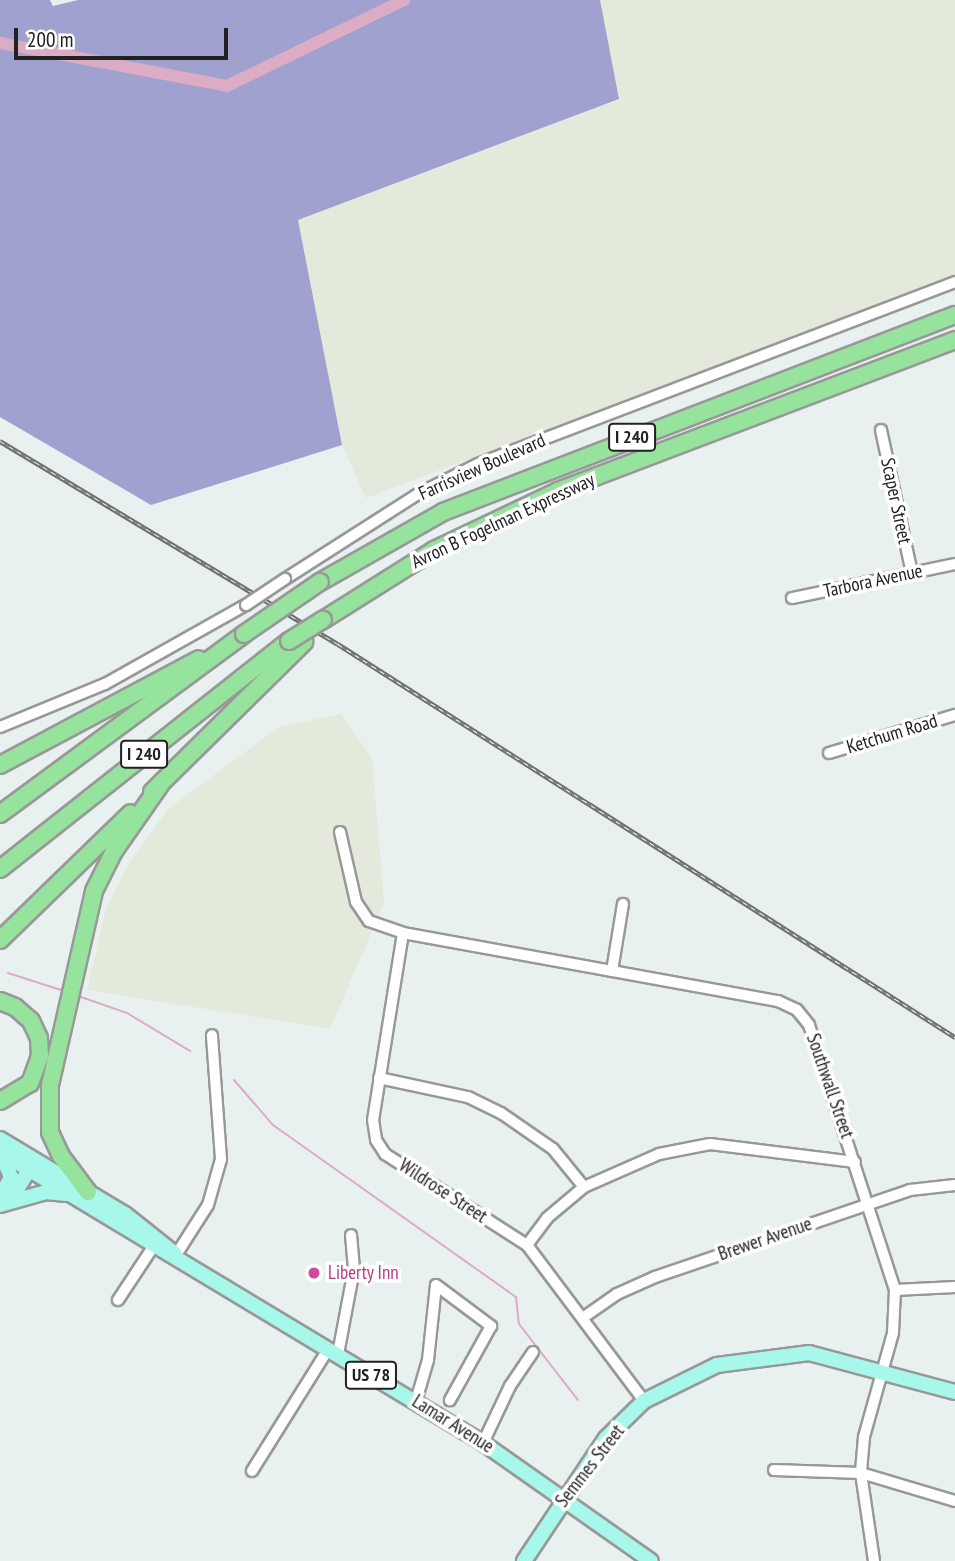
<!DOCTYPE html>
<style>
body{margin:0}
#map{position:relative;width:955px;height:1561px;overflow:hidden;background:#e8f1f0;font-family:"PT Sans Narrow",sans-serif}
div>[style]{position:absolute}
.industrial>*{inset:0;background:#e3e9db}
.forest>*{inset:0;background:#a0a1ce}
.stream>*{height:2px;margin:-1px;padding:0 1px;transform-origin:1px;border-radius:1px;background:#dbacc4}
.river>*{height:12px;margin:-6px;padding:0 6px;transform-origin:6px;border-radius:6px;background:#dbacc4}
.roads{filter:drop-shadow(2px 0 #989898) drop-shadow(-2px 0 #989898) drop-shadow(0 2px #989898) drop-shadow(0 -2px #989898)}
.minor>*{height:10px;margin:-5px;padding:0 5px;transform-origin:5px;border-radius:5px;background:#fff}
.major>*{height:14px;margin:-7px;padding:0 7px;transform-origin:7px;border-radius:7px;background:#a7f7ea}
.highway>*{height:16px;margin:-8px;padding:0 8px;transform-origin:8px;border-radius:8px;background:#95e39c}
.rail>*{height:4.5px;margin-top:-2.25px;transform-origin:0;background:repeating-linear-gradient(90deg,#fff 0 5px,#6f6f6f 0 10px);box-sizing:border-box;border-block:2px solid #6f6f6f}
.bridges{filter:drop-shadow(2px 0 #989898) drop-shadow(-2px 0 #989898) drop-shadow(0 2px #989898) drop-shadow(0 -2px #989898)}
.minor-bridge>*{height:10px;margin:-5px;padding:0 5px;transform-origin:5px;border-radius:5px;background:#fff}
.highway-bridge>*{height:16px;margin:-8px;padding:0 8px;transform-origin:8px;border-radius:8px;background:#95e39c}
.dots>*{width:19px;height:19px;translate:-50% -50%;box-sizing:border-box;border:4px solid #fff;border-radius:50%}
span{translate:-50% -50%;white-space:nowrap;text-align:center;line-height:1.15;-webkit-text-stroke:7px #fff;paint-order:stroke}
.shield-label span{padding:2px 5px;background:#fff;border:2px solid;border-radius:5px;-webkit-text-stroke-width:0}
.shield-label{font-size:18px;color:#212121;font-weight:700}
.street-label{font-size:19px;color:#212121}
.hotel-label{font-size:19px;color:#b23c85}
.left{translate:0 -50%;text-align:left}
.scale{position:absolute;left:14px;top:28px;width:214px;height:32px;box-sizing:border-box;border:4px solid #212121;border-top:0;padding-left:9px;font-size:21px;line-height:24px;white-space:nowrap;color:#212121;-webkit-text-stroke:5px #fff;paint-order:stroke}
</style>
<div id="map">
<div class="industrial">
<div style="clip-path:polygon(600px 0,955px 0,955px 276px,366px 498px,342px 445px,298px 220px,618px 100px)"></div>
<div style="clip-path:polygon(341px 714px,372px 758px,384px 903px,330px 1029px,87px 990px,106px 909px,127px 866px,168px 809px,279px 727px)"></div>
</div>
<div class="forest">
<div style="clip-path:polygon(0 0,50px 0,53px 6px,78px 0,600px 0,619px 99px,298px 220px,342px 445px,151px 505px,0 417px)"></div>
</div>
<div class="stream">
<div style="left:8px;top:973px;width:59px;rotate:17.8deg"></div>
<div style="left:81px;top:997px;width:49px;rotate:19.2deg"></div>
<div style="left:127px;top:1013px;width:74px;rotate:31.1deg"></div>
<div style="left:234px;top:1080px;width:60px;rotate:49.1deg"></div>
<div style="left:273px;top:1125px;width:298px;rotate:35.3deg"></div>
<div style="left:516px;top:1297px;width:27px;rotate:84deg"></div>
<div style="left:519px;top:1324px;width:96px;rotate:52.2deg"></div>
</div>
<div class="river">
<div style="left:0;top:43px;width:231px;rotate:10.7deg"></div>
<div style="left:227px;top:86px;width:197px;rotate:-25.9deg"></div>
</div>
<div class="roads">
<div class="minor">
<div style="left:881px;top:430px;width:146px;rotate:77.8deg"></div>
<div style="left:285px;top:579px;width:158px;rotate:-32.6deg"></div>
<div style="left:418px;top:494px;width:67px;rotate:-26.6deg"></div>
<div style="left:478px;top:464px;width:511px;rotate:-20.88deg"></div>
<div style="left:792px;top:598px;width:167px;rotate:-11.8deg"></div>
<div style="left:0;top:727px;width:113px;rotate:-22.3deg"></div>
<div style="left:105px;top:684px;width:162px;rotate:-29.3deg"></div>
<div style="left:829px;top:753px;width:132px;rotate:-16.8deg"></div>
<div style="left:340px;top:832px;width:72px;rotate:77.1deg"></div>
<div style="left:356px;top:902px;width:23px;rotate:56deg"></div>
<div style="left:369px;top:921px;width:36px;rotate:19deg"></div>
<div style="left:403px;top:933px;width:381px;rotate:10.3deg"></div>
<div style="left:778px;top:1001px;width:21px;rotate:25deg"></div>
<div style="left:797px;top:1010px;width:19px;rotate:51deg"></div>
<div style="left:809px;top:1025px;width:279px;rotate:72deg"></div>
<div style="left:895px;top:1290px;width:43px;rotate:92.7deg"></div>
<div style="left:893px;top:1333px;width:108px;rotate:105.6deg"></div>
<div style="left:864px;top:1437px;width:36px;rotate:95deg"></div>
<div style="left:861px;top:1473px;width:89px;rotate:81.6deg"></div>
<div style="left:403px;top:933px;width:189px;rotate:99.1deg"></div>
<div style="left:373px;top:1120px;width:20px;rotate:81deg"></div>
<div style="left:376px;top:1140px;width:17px;rotate:57deg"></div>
<div style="left:385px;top:1154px;width:169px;rotate:32.7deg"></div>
<div style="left:527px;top:1245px;width:195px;rotate:53.1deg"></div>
<div style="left:612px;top:971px;width:68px;rotate:-80.7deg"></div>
<div style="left:379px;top:1078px;width:91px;rotate:12.1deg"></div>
<div style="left:468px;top:1097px;width:37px;rotate:26deg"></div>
<div style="left:501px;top:1113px;width:63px;rotate:34.7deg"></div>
<div style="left:553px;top:1149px;width:49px;rotate:50.8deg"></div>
<div style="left:527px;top:1245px;width:34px;rotate:-53deg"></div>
<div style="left:547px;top:1218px;width:48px;rotate:-40deg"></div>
<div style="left:584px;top:1187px;width:82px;rotate:-23.7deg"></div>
<div style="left:659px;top:1154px;width:52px;rotate:-11.1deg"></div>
<div style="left:710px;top:1144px;width:146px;rotate:7.1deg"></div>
<div style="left:176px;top:1255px;width:59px;rotate:-57.4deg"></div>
<div style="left:208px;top:1205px;width:48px;rotate:-74.2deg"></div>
<div style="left:221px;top:1159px;width:124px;rotate:-94.2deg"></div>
<div style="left:895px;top:1290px;width:60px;rotate:-2.9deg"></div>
<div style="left:118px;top:1300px;width:64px;rotate:-56.6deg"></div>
<div style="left:584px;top:1317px;width:40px;rotate:-34.9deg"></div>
<div style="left:617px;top:1294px;width:42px;rotate:-24.1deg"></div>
<div style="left:655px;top:1277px;width:269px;rotate:-18.8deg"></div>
<div style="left:910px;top:1190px;width:45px;rotate:-6.3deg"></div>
<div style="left:338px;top:1354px;width:86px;rotate:-79.3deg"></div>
<div style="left:354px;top:1269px;width:34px;rotate:-95deg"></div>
<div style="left:416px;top:1401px;width:43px;rotate:-73.7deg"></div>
<div style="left:428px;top:1360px;width:75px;rotate:-83.9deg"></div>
<div style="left:436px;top:1285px;width:69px;rotate:36.7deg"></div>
<div style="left:491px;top:1326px;width:85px;rotate:119deg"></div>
<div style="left:483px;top:1443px;width:63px;rotate:-64.7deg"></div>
<div style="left:510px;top:1386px;width:41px;rotate:-55.9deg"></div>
<div style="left:774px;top:1470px;width:87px;rotate:2deg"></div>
<div style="left:861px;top:1473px;width:98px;rotate:16.6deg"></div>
<div style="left:252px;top:1471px;width:145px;rotate:-58deg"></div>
</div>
<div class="major">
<div style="left:0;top:1139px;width:146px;rotate:31deg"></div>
<div style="left:125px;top:1214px;width:63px;rotate:38.5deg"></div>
<div style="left:0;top:1152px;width:564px;rotate:31.07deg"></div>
<div style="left:483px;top:1443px;width:205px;rotate:35.1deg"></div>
<div style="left:0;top:1197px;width:23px;rotate:-61deg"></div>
<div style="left:11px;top:1177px;width:26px;rotate:-113deg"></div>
<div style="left:0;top:1202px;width:23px;rotate:-38deg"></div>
<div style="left:18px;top:1188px;width:31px;rotate:-59deg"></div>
<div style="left:0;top:1205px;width:48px;rotate:-15.8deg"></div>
<div style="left:46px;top:1192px;width:20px;rotate:6deg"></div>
<div style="left:524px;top:1561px;width:148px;rotate:-56.3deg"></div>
<div style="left:606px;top:1438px;width:53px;rotate:-44.2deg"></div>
<div style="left:644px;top:1401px;width:81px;rotate:-26.3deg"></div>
<div style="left:717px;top:1365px;width:93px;rotate:-7.4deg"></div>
<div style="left:809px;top:1353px;width:151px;rotate:15deg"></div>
</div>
<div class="highway">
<div style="left:320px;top:582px;width:142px;rotate:-29.6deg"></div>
<div style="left:443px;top:512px;width:549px;rotate:-21.05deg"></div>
<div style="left:323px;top:620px;width:131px;rotate:-32.2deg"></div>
<div style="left:434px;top:550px;width:137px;rotate:-25.4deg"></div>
<div style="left:558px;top:491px;width:425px;rotate:-20.8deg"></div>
<div style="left:0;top:765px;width:225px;rotate:-28deg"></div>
<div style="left:152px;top:792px;width:214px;rotate:-44.6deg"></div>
<div style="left:0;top:814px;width:303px;rotate:-36.4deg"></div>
<div style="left:0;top:869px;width:368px;rotate:-38.3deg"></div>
<div style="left:0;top:940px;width:182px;rotate:-44.1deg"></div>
<div style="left:0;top:1001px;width:16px;rotate:22deg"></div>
<div style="left:15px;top:1007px;width:21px;rotate:41deg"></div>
<div style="left:31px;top:1021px;width:19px;rotate:65deg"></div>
<div style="left:39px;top:1038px;width:18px;rotate:87deg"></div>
<div style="left:40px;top:1056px;width:29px;rotate:110deg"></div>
<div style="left:30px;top:1083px;width:35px;rotate:149deg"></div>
<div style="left:88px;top:1192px;width:45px;rotate:-126.9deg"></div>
<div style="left:61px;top:1156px;width:26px;rotate:-115deg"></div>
<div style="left:50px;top:1132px;width:47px;rotate:-90deg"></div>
<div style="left:50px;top:1085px;width:199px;rotate:-77.2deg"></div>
<div style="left:94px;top:891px;width:45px;rotate:-63.4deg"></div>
<div style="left:114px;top:851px;width:80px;rotate:-55.1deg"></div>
</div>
</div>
<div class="rail">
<div style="left:0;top:441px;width:394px;rotate:31deg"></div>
<div style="left:338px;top:644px;width:732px;rotate:32.5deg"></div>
</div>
<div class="bridges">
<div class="minor-bridge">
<div style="left:246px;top:605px;width:47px;rotate:-33.7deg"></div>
</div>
<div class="highway-bridge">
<div style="left:244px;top:634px;width:92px;rotate:-34.4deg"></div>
<div style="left:289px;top:641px;width:40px;rotate:-32deg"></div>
</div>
</div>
<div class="dots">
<div style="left:314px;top:1273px;background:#d1479c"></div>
</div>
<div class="shield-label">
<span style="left:632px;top:437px">I 240</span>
<span style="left:144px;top:754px">I 240</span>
<span style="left:371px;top:1375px">US 78</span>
</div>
<div class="street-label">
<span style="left:482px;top:467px;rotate:-24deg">Farrisview Boulevard</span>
<span style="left:896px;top:501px;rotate:78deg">Scaper Street</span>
<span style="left:503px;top:521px;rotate:-25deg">Avron B Fogelman Expressway</span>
<span style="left:873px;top:581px;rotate:-12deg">Tarbora Avenue</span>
<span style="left:892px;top:734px;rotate:-17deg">Ketchum Road</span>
<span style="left:830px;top:1086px;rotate:71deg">Southwall Street</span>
<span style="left:443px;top:1191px;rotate:33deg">Wildrose Street</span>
<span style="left:765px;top:1239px;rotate:-19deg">Brewer Avenue</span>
<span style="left:453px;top:1424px;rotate:32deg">Lamar Avenue</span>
<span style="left:590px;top:1466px;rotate:-52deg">Semmes Street</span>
</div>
<div class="hotel-label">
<span class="left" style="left:328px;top:1273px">Liberty Inn</span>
</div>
<div class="scale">200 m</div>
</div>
